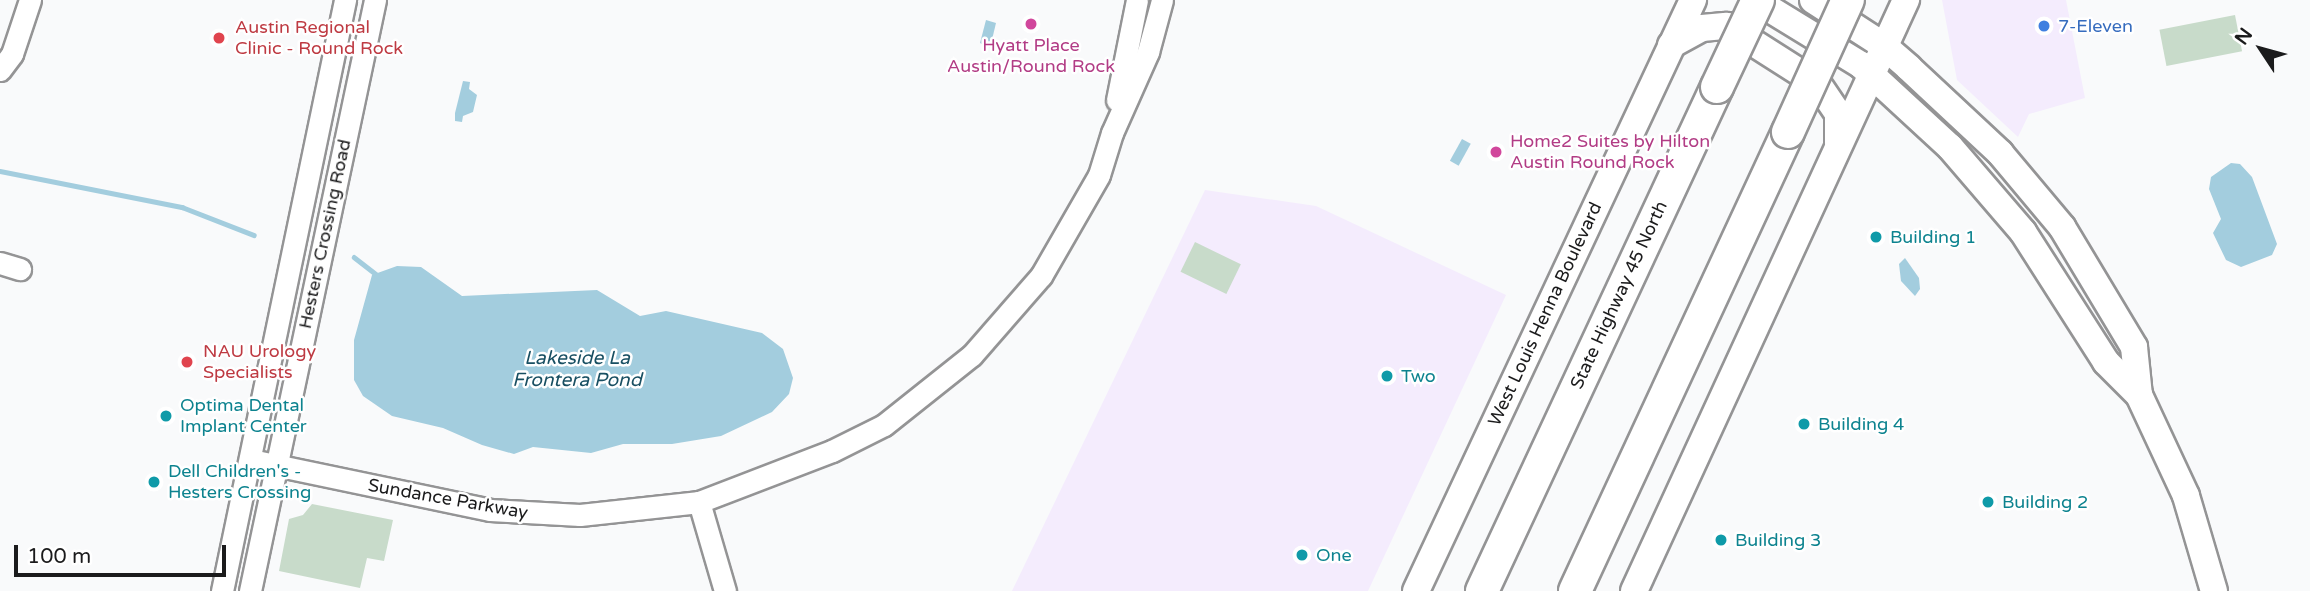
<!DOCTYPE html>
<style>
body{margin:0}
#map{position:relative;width:2310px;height:591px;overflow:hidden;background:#f9fafb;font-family:"Varela Round",sans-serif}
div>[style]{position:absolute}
.commercial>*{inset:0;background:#f4ecfd}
.green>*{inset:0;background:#c8dbca;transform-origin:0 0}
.water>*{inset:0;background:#a3cdde;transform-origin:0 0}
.stream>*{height:4.5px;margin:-2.25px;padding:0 2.25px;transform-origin:2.25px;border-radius:2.25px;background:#a3cdde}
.roads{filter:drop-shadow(2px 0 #949495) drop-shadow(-2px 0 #949495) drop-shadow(0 2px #949495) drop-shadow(0 -2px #949495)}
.minor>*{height:21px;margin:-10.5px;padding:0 10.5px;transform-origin:10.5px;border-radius:10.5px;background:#fff}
.major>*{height:26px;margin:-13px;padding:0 13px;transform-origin:13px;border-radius:13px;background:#fff}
.highway>*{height:32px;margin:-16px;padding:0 16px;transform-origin:16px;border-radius:16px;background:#fff}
.bridges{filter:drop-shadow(2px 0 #949495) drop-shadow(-2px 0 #949495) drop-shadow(0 2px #949495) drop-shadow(0 -2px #949495)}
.highway-bridge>*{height:32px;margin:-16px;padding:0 16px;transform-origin:16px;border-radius:16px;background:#fff}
.dots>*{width:19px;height:19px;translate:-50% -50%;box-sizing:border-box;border:4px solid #fff;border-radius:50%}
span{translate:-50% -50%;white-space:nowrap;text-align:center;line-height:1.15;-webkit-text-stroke:5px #fff;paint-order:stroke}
.shop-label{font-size:18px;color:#366cbe}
.left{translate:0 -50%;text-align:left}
.health-label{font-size:18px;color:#be3a42}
.hotel-label{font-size:18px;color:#b23c85}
.street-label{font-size:18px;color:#1b1b1c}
.culture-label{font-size:18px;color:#0d838f}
.water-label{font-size:19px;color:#184f62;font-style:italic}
.north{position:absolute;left:2226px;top:14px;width:70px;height:70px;-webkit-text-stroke:5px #fff;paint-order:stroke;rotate:306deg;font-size:19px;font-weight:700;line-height:28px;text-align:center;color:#1b1b1c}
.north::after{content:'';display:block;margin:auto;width:24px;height:32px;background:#1b1b1c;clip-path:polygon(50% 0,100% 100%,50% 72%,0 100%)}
.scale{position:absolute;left:14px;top:545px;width:212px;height:32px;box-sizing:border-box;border:4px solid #1b1b1c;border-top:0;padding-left:9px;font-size:21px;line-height:24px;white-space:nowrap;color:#1b1b1c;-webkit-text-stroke:5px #fff;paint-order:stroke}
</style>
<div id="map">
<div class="commercial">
<div style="clip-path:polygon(1942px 0,2066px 0,2085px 98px,2029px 114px,2018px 137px,1957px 80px)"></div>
<div style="clip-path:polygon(1205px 190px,1316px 206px,1506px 295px,1368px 591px,1012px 591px)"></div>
</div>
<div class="green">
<div style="left:2235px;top:15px;width:37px;height:77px;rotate:79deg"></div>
<div style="left:1195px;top:242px;width:51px;height:33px;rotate:26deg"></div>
<div style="clip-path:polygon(312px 504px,393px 520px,384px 561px,367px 558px,360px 588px,279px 571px,289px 519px,303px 515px)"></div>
</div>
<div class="water">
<div style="clip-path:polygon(986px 20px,996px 23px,990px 48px,980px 43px)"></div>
<div style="clip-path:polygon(463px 81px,470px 82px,469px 89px,477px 95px,473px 112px,463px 116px,462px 122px,455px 121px,455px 113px)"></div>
<div style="left:1462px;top:139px;width:10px;height:25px;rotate:29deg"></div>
<div style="clip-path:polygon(2231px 163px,2240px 164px,2252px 177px,2277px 244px,2272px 255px,2241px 267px,2226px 260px,2213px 233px,2221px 219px,2209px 189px,2211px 177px)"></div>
<div style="clip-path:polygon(1905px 258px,1919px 278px,1920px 289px,1915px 296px,1901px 281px,1899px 264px)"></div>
<div style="clip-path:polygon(397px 266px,421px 267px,462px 296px,597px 290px,640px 316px,666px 311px,762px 333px,783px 349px,793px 378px,789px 394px,772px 412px,721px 436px,672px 444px,623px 444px,591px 453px,533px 447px,514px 454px,482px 445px,443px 428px,392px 416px,363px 396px,354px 380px,354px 340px,372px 275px)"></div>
</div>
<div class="stream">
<div style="left:0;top:171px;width:186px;rotate:11.2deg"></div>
<div style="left:182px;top:207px;width:77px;rotate:21.3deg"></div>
<div style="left:354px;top:257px;width:31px;rotate:38deg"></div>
</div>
<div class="roads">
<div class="minor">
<div style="left:0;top:70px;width:20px;rotate:-53deg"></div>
<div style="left:12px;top:54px;width:57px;rotate:-71.6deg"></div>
<div style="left:1117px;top:100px;width:102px;rotate:-78.7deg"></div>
<div style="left:0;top:263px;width:21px;rotate:17deg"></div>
<div style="left:251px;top:460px;width:244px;rotate:11.8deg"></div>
<div style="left:490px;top:510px;width:90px;rotate:3.2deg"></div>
<div style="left:580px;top:515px;width:120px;rotate:-6.2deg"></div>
<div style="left:699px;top:502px;width:142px;rotate:-21deg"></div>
<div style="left:832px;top:451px;width:58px;rotate:-26.6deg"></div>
<div style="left:884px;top:425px;width:112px;rotate:-38.5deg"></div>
<div style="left:972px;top:355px;width:105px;rotate:-48.9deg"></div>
<div style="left:1041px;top:276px;width:116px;rotate:-60.1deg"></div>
<div style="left:1099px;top:175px;width:44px;rotate:-72.8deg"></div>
<div style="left:1112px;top:133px;width:89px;rotate:-66deg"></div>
<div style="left:1148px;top:52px;width:54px;rotate:-74.9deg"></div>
<div style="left:699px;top:502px;width:93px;rotate:73.7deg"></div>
<div style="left:222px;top:591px;width:604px;rotate:-78.24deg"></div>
<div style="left:250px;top:591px;width:604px;rotate:-78.06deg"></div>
</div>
<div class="major">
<div style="left:1755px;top:0;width:124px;rotate:31.5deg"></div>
<div style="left:1861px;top:65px;width:121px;rotate:42.7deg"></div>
<div style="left:1950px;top:147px;width:112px;rotate:49.3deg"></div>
<div style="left:2023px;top:232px;width:154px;rotate:57.4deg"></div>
<div style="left:2106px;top:362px;width:47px;rotate:45deg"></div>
<div style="left:2139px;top:395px;width:111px;rotate:65deg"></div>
<div style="left:2186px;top:496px;width:99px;rotate:73.6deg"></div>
<div style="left:1813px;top:0;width:85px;rotate:32.9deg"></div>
<div style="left:1884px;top:46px;width:33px;rotate:41deg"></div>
<div style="left:1909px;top:68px;width:125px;rotate:43deg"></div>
<div style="left:2000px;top:153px;width:97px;rotate:50deg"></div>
<div style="left:2062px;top:227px;width:140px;rotate:59deg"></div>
<div style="left:2134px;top:347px;width:48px;rotate:84.1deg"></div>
<div style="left:1671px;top:45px;width:35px;rotate:-29deg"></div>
<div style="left:1702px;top:28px;width:25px;rotate:-5deg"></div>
<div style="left:1727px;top:26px;width:108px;rotate:32.5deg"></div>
<div style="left:1818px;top:84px;width:36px;rotate:56deg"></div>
<div style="left:1838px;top:114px;width:29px;rotate:90deg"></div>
<div style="left:1416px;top:591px;width:653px;rotate:-64.89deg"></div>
<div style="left:1634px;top:591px;width:651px;rotate:-65.29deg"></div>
</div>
<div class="highway">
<div style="left:1482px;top:591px;width:556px;rotate:-65deg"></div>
<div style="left:1575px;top:591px;width:506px;rotate:-65.11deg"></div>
</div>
</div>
<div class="bridges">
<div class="highway-bridge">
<div style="left:1717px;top:87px;width:96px;rotate:-64.8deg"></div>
<div style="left:1788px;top:132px;width:145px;rotate:-65.6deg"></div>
</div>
</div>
<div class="dots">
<div style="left:1031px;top:24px;background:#d1479c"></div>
<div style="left:2044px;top:26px;background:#3f7fe0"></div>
<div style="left:219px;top:38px;background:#e0444e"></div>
<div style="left:1496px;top:152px;background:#d1479c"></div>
<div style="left:1876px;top:237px;background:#0f9aa8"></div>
<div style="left:187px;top:362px;background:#e0444e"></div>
<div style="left:1387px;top:376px;background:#0f9aa8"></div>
<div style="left:166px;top:416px;background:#0f9aa8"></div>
<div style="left:1804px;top:424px;background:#0f9aa8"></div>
<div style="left:154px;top:482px;background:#0f9aa8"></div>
<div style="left:1988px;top:502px;background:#0f9aa8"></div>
<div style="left:1721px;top:540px;background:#0f9aa8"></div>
<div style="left:1302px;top:555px;background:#0f9aa8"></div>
</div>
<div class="shop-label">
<span class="left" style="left:2058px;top:26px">7-Eleven</span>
</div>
<div class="health-label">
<span class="left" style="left:235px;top:38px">Austin Regional<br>Clinic - Round Rock</span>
<span class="left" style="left:203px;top:362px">NAU Urology<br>Specialists</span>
</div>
<div class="hotel-label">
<span style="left:1031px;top:56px">Hyatt Place<br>Austin/Round Rock</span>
<span class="left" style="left:1510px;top:152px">Home2 Suites by Hilton<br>Austin Round Rock</span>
</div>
<div class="street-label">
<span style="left:325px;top:234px;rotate:-78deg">Hesters Crossing Road</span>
<span style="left:1619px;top:295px;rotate:-65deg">State Highway 45 North</span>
<span style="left:1545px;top:314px;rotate:-65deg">West Louis Henna Boulevard</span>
<span style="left:448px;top:499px;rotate:10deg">Sundance Parkway</span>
</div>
<div class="culture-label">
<span class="left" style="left:1890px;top:237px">Building 1</span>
<span class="left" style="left:1401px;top:376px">Two</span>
<span class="left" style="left:180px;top:416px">Optima Dental<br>Implant Center</span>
<span class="left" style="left:1818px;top:424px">Building 4</span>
<span class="left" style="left:168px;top:482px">Dell Children's -<br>Hesters Crossing</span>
<span class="left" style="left:2002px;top:502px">Building 2</span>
<span class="left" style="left:1735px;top:540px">Building 3</span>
<span class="left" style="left:1316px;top:555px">One</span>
</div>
<div class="water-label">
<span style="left:577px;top:370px">Lakeside La<br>Frontera Pond</span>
</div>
<div class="north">N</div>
<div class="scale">100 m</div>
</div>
